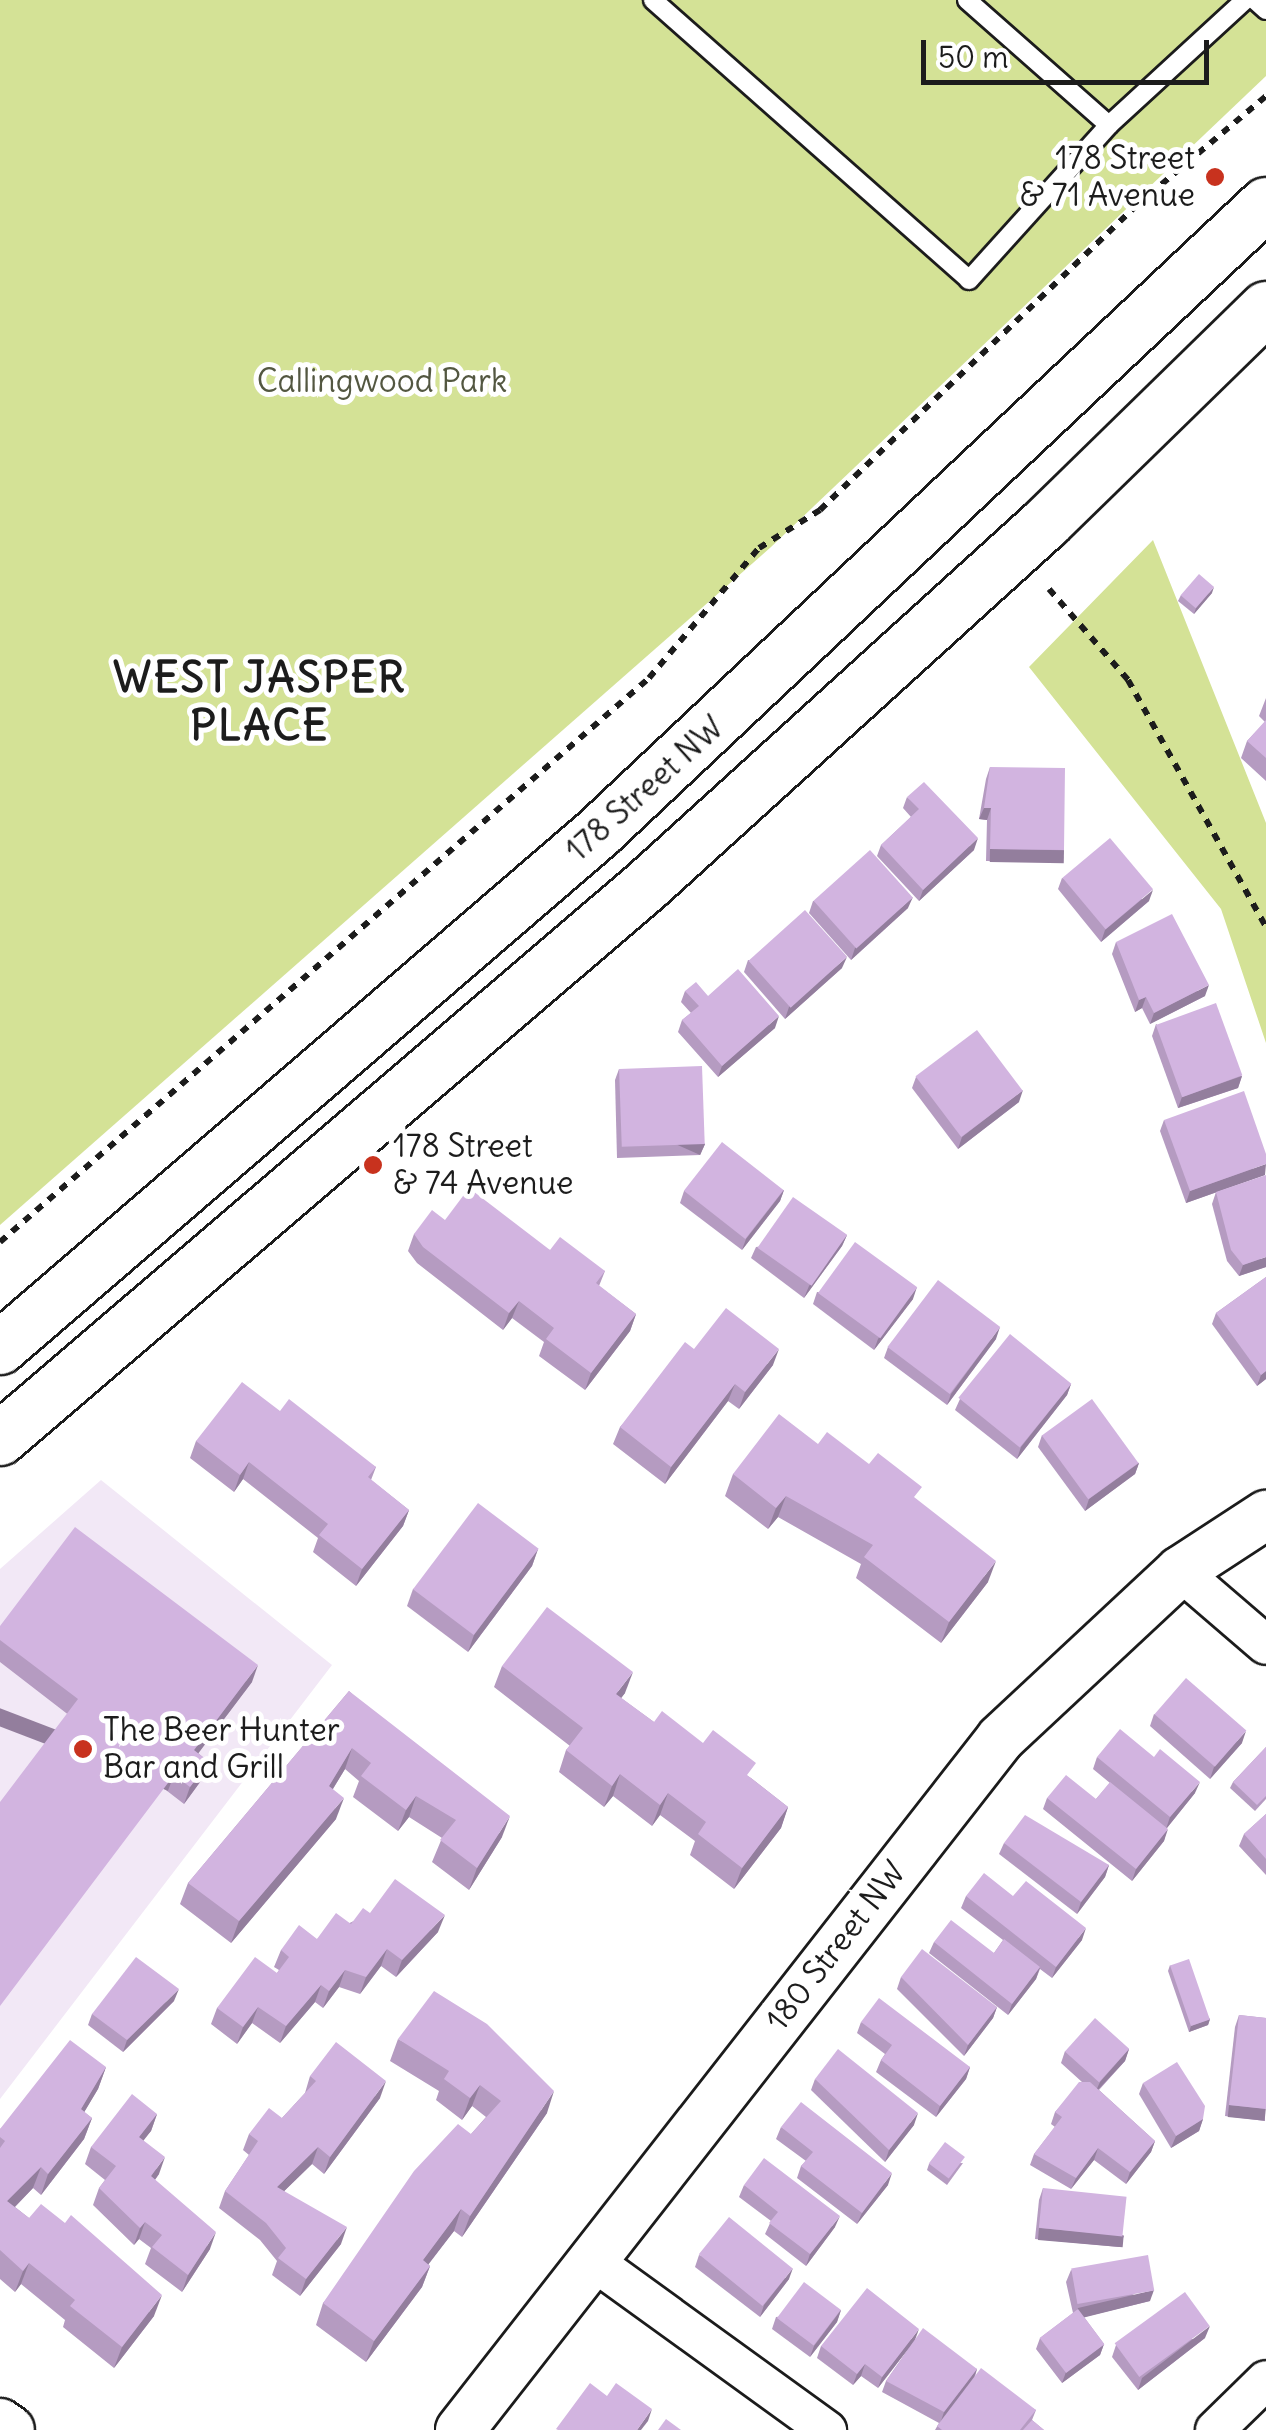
<!DOCTYPE html>
<style>
body{margin:0}
#map{position:relative;width:1266px;height:2430px;overflow:hidden;background:#fff;font-family:Delius,sans-serif}
div>[style]{position:absolute}
.built>*{inset:0;background:#f2e8f6}
.green>*{inset:0;background:#d4e296}
.path>*{height:6px;margin-top:-3px;transform-origin:0;background:repeating-linear-gradient(90deg,#1c1c1c 0 8px,transparent 0 16px)}
.roads{filter:drop-shadow(2px 0 #1c1c1c) drop-shadow(-2px 0 #1c1c1c) drop-shadow(0 2px #1c1c1c) drop-shadow(0 -2px #1c1c1c)}
.service>*{height:18px;margin:-9px;padding:0 9px;transform-origin:9px;border-radius:9px;background:#fff}
.minor>*{height:38px;margin:-19px;padding:0 19px;transform-origin:19px;border-radius:19px;background:#fff}
.tertiary>*{height:48px;margin:-24px;padding:0 24px;transform-origin:24px;border-radius:24px;background:#fff}
.secondary>*{height:52px;margin:-26px;padding:0 26px;transform-origin:26px;border-radius:26px;background:#fff}
.wall>*{inset:0;background:#b59bc1}
.shaded-wall>*{inset:0;background:#937e9d;transform-origin:0 0}
.building>*{inset:0;background:#d2b4e0;transform-origin:0 0}
.dots>*{width:28px;height:28px;translate:-50% -50%;box-sizing:border-box;border:5px solid #fff;border-radius:50%}
span{translate:-50% -50%;white-space:nowrap;text-align:center;line-height:1.15;-webkit-text-stroke:10px #fff;paint-order:stroke}
.poi-label{font-size:32px;color:#1c1c1c}
.right{translate:-100% -50%;text-align:right}
.left{translate:0 -50%;text-align:left}
.park-label{font-size:32px;color:#535741}
.street-label{font-size:32px;color:#1c1c1c}
.district-label{font-size:42px;color:#1c1c1c;font-weight:700;letter-spacing:2.5px}
.scale{position:absolute;left:921px;top:40px;width:288px;height:45px;box-sizing:border-box;border:5px solid #1c1c1c;border-top:0;padding-left:12px;font-size:30px;line-height:35px;white-space:nowrap;color:#1c1c1c;-webkit-text-stroke:8px #fff;paint-order:stroke}
</style>
<div id="map">
<div class="built">
<div style="clip-path:polygon(101px 1480px,332px 1665px,0 2099px,0 1569px)"></div>
</div>
<div class="green">
<div style="clip-path:polygon(0 0,1266px 0,1266px 76px,771px 547px,0 1225px)"></div>
<div style="clip-path:polygon(1153px 540px,1266px 823px,1266px 1043px,1221px 909px,1029px 667px)"></div>
</div>
<div class="path">
<div style="left:1049px;top:589px;width:121px;rotate:49deg"></div>
<div style="left:1128px;top:680px;width:283px;rotate:60.8deg"></div>
<div style="left:0;top:1242px;width:860px;rotate:-40.99deg"></div>
<div style="left:649px;top:678px;width:170px;rotate:-49.8deg"></div>
<div style="left:759px;top:548px;width:72px;rotate:-31.9deg"></div>
<div style="left:820px;top:510px;width:440px;rotate:-43.9deg"></div>
<div style="left:1137px;top:205px;width:169px;rotate:-40.2deg"></div>
</div>
<div class="roads">
<div class="service">
<div style="left:653px;top:0;width:422px;rotate:41.5deg"></div>
<div style="left:969px;top:280px;width:209px;rotate:-47.9deg"></div>
<div style="left:1109px;top:125px;width:185px;rotate:-42.6deg"></div>
<div style="left:967px;top:0;width:189px;rotate:41.4deg"></div>
<div style="left:1255px;top:0;width:15px;rotate:42deg"></div>
</div>
<div class="minor">
<div style="left:1180px;top:1571px;width:113px;rotate:40.7deg"></div>
<div style="left:589px;top:2258px;width:294px;rotate:35.9deg"></div>
<div style="left:1215px;top:2430px;width:71px;rotate:-44.4deg"></div>
</div>
<div class="tertiary">
<div style="left:0;top:2423px;width:12px;rotate:35deg"></div>
<div style="left:460px;top:2430px;width:878px;rotate:-51.98deg"></div>
<div style="left:1001px;top:1738px;width:245px;rotate:-43deg"></div>
<div style="left:1180px;top:1571px;width:103px;rotate:-33.1deg"></div>
</div>
<div class="secondary">
<div style="left:0;top:1348px;width:788px;rotate:-40.73deg"></div>
<div style="left:597px;top:834px;width:919px;rotate:-43.28deg"></div>
<div style="left:0;top:1439px;width:849px;rotate:-40.56deg"></div>
<div style="left:645px;top:887px;width:542px;rotate:-42.23deg"></div>
<div style="left:1046px;top:523px;width:308px;rotate:-44.3deg"></div>
</div>
</div>
<div class="wall">
<div style="clip-path:polygon(1212px 593px,1194px 614px,1178px 601px,1181px 595px)"></div>
<div style="clip-path:polygon(1266px 698px,1266px 781px,1241px 758px,1247px 741px,1265px 722px,1259px 716px)"></div>
<div style="clip-path:polygon(990px 767px,1064px 850px,1060px 862px,986px 861px,987px 820px,979px 819px,986px 779px)"></div>
<div style="clip-path:polygon(907px 797px,974px 850px,919px 901px,877px 856px,881px 845px,911px 817px,903px 808px)"></div>
<div style="clip-path:polygon(1062px 878px,1149px 901px,1101px 942px,1058px 889px)"></div>
<div style="clip-path:polygon(813px 901px,908px 908px,851px 960px,809px 913px)"></div>
<div style="clip-path:polygon(1116px 942px,1205px 996px,1150px 1024px,1142px 1008px,1135px 1012px,1112px 954px)"></div>
<div style="clip-path:polygon(748px 960px,842px 968px,785px 1019px,744px 972px)"></div>
<div style="clip-path:polygon(685px 991px,708px 996px,775px 1028px,718px 1077px,678px 1032px,682px 1020px,691px 1013px,681px 1002px)"></div>
<div style="clip-path:polygon(1156px 1024px,1242px 1076px,1238px 1088px,1178px 1108px,1152px 1036px)"></div>
<div style="clip-path:polygon(619px 1069px,705px 1144px,700px 1155px,617px 1158px,615px 1080px)"></div>
<div style="clip-path:polygon(916px 1077px,1019px 1102px,958px 1149px,912px 1088px)"></div>
<div style="clip-path:polygon(1164px 1120px,1265px 1175px,1186px 1203px,1160px 1131px)"></div>
<div style="clip-path:polygon(784px 1190px,780px 1201px,742px 1250px,680px 1203px,684px 1191px)"></div>
<div style="clip-path:polygon(1216px 1192px,1266px 1267px,1239px 1276px,1227px 1261px,1212px 1204px)"></div>
<div style="clip-path:polygon(445px 1220px,550px 1250px,605px 1271px,599px 1286px,636px 1314px,630px 1331px,585px 1390px,539px 1356px,544px 1342px,512px 1318px,503px 1330px,417px 1263px,408px 1251px,414px 1234px)"></div>
<div style="clip-path:polygon(847px 1235px,842px 1246px,804px 1298px,751px 1258px,756px 1247px)"></div>
<div style="clip-path:polygon(1266px 1277px,1266px 1379px,1257px 1386px,1212px 1324px,1216px 1313px)"></div>
<div style="clip-path:polygon(817px 1292px,913px 1299px,874px 1350px,813px 1304px)"></div>
<div style="clip-path:polygon(996px 1339px,947px 1405px,884px 1358px,888px 1347px)"></div>
<div style="clip-path:polygon(694px 1349px,773px 1365px,739px 1409px,728px 1401px,665px 1484px,613px 1444px,620px 1427px)"></div>
<div style="clip-path:polygon(1071px 1384px,1067px 1395px,1017px 1459px,955px 1410px,960px 1399px)"></div>
<div style="clip-path:polygon(280px 1411px,376px 1467px,371px 1480px,409px 1510px,403px 1526px,356px 1586px,313px 1552px,318px 1538px,243px 1479px,234px 1492px,190px 1458px,196px 1441px)"></div>
<div style="clip-path:polygon(1042px 1435px,1139px 1463px,1135px 1474px,1085px 1511px,1038px 1447px)"></div>
<div style="clip-path:polygon(818px 1444px,917px 1500px,988px 1582px,941px 1643px,856px 1578px,861px 1564px,778px 1517px,768px 1529px,725px 1496px,733px 1474px)"></div>
<div style="clip-path:polygon(538px 1549px,532px 1566px,468px 1652px,407px 1606px,413px 1589px)"></div>
<div style="clip-path:polygon(0 1626px,252px 1682px,198px 1753px,209px 1762px,203px 1778px,184px 1804px,0 1662px)"></div>
<div style="clip-path:polygon(502px 1666px,625px 1693px,621px 1698px,654px 1722px,751px 1778px,788px 1807px,781px 1828px,734px 1889px,690px 1855px,695px 1841px,660px 1815px,652px 1826px,613px 1796px,604px 1807px,559px 1772px,566px 1750px,570px 1746px,494px 1687px)"></div>
<div style="clip-path:polygon(349px 1691px,502px 1837px,469px 1890px,432px 1862px,442px 1838px,409px 1817px,398px 1831px,353px 1797px,359px 1781px,345px 1769px,333px 1789px,336px 1819px,231px 1943px,180px 1904px,188px 1883px)"></div>
<div style="clip-path:polygon(1154px 1714px,1242px 1743px,1210px 1779px,1150px 1726px)"></div>
<div style="clip-path:polygon(1266px 1747px,1266px 1799px,1255px 1811px,1230px 1788px,1233px 1782px)"></div>
<div style="clip-path:polygon(1097px 1757px,1195px 1793px,1167px 1828px,1164px 1841px,1132px 1881px,1043px 1809px,1047px 1798px,1096px 1799px,1110px 1783px,1093px 1769px)"></div>
<div style="clip-path:polygon(1266px 1814px,1266px 1875px,1239px 1846px,1244px 1834px)"></div>
<div style="clip-path:polygon(1004px 1843px,1109px 1865px,1105px 1877px,1077px 1914px,999px 1854px)"></div>
<div style="clip-path:polygon(966px 1896px,1013px 1896px,1082px 1940px,1052px 1978px,1040px 1969px,1036px 1979px,1008px 2015px,929px 1953px,934px 1942px,994px 1953px,1003px 1940px,961px 1908px)"></div>
<div style="clip-path:polygon(370px 1913px,438px 1932px,396px 1977px,381px 1966px,360px 1994px,339px 1987px,323px 2008px,315px 2002px,280px 2043px,252px 2023px,237px 2044px,211px 2024px,217px 2008px,277px 1973px,279px 1970px,274px 1967px,281px 1950px,317px 1939px)"></div>
<div style="clip-path:polygon(1170px 1965px,1210px 2019px,1208px 2025px,1189px 2032px,1168px 1971px)"></div>
<div style="clip-path:polygon(901px 1977px,997px 2007px,993px 2018px,964px 2056px,897px 1989px)"></div>
<div style="clip-path:polygon(174px 2001px,123px 2052px,88px 2025px,92px 2014px)"></div>
<div style="clip-path:polygon(1239px 2015px,1266px 2018px,1265px 2121px,1225px 2116px,1235px 2027px)"></div>
<div style="clip-path:polygon(861px 2022px,970px 2067px,966px 2079px,936px 2117px,876px 2072px,881px 2060px,885px 2054px,857px 2033px)"></div>
<div style="clip-path:polygon(398px 2039px,547px 2113px,462px 2237px,454px 2231px,428px 2264px,430px 2266px,422px 2287px,366px 2362px,316px 2325px,323px 2303px,486px 2117px,472px 2106px,462px 2120px,436px 2100px,439px 2091px,390px 2061px)"></div>
<div style="clip-path:polygon(1129px 2049px,1125px 2061px,1099px 2090px,1155px 2141px,1151px 2152px,1126px 2184px,1094px 2160px,1071px 2189px,1030px 2165px,1034px 2154px,1055px 2127px,1051px 2124px,1055px 2112px,1082px 2082px,1061px 2063px,1065px 2051px)"></div>
<div style="clip-path:polygon(106px 2067px,98px 2089px,84px 2112px,92px 2118px,84px 2139px,41px 2195px,33px 2188px,15px 2207px,154px 2316px,114px 2368px,63px 2327px,65px 2320px,21px 2284px,15px 2292px,0 2279px,0 2129px)"></div>
<div style="clip-path:polygon(310px 2076px,380px 2098px,324px 2174px,312px 2164px,284px 2191px,341px 2244px,300px 2296px,272px 2275px,277px 2261px,260px 2240px,219px 2208px,225px 2191px,249px 2155px,243px 2150px,249px 2134px,282px 2118px,305px 2093px)"></div>
<div style="clip-path:polygon(815px 2079px,914px 2125px,885px 2162px,811px 2090px)"></div>
<div style="clip-path:polygon(1143px 2083px,1203px 2119px,1199px 2131px,1171px 2148px,1139px 2094px)"></div>
<div style="clip-path:polygon(157px 2114px,151px 2131px,143px 2140px,159px 2174px,155px 2180px,210px 2249px,182px 2292px,145px 2264px,151px 2248px,139px 2239px,134px 2245px,93px 2205px,99px 2188px,105px 2180px,85px 2164px,91px 2147px)"></div>
<div style="clip-path:polygon(781px 2127px,888px 2185px,857px 2224px,797px 2178px,801px 2166px,806px 2161px,776px 2139px)"></div>
<div style="clip-path:polygon(963px 2163px,947px 2185px,927px 2170px,929px 2164px)"></div>
<div style="clip-path:polygon(744px 2185px,835px 2227px,806px 2266px,765px 2234px,771px 2221px,739px 2197px)"></div>
<div style="clip-path:polygon(1043px 2188px,1124px 2236px,1119px 2247px,1035px 2239px,1039px 2200px)"></div>
<div style="clip-path:polygon(699px 2255px,789px 2279px,760px 2317px,695px 2267px)"></div>
<div style="clip-path:polygon(1071px 2270px,1150px 2301px,1084px 2317px,1104px 2344px,1100px 2355px,1062px 2383px,1036px 2349px,1040px 2338px,1073px 2313px,1066px 2282px)"></div>
<div style="clip-path:polygon(841px 2310px,837px 2322px,810px 2357px,772px 2329px,776px 2317px)"></div>
<div style="clip-path:polygon(1205px 2338px,1138px 2390px,1112px 2357px,1116px 2345px)"></div>
<div style="clip-path:polygon(915px 2339px,977px 2369px,975px 2377px,1036px 2410px,1032px 2420px,1044px 2430px,935px 2430px,939px 2423px,882px 2392px,886px 2381px,909px 2348px,878px 2388px,861px 2376px,853px 2385px,817px 2358px,821px 2346px)"></div>
</div>
<div class="shaded-wall">
<div style="clip-path:polygon(1214px 587px,1212px 593px,1194px 614px,1196px 608px)"></div>
<div style="clip-path:polygon(984px 808px,991px 808px,987px 820px,979px 819px)"></div>
<div style="clip-path:polygon(978px 838px,974px 850px,919px 901px,923px 890px)"></div>
<div style="left:990px;top:849px;width:74px;height:13px;rotate:1deg"></div>
<div style="clip-path:polygon(1153px 890px,1149px 901px,1101px 942px,1105px 930px)"></div>
<div style="clip-path:polygon(913px 897px,908px 908px,851px 960px,855px 948px)"></div>
<div style="clip-path:polygon(847px 957px,842px 968px,785px 1019px,789px 1007px)"></div>
<div style="clip-path:polygon(1209px 985px,1205px 996px,1150px 1024px,1154px 1013px)"></div>
<div style="clip-path:polygon(1146px 997px,1142px 1008px,1135px 1012px,1139px 1000px)"></div>
<div style="clip-path:polygon(779px 1016px,775px 1028px,718px 1077px,722px 1066px)"></div>
<div style="clip-path:polygon(1242px 1076px,1238px 1088px,1178px 1108px,1182px 1097px)"></div>
<div style="clip-path:polygon(1023px 1090px,1019px 1102px,958px 1149px,962px 1137px)"></div>
<div style="left:705px;top:1144px;width:12px;height:83px;rotate:114deg"></div>
<div style="clip-path:polygon(1266px 1164px,1265px 1175px,1186px 1203px,1190px 1191px)"></div>
<div style="clip-path:polygon(784px 1190px,780px 1201px,742px 1250px,746px 1239px)"></div>
<div style="clip-path:polygon(847px 1235px,842px 1246px,804px 1298px,809px 1286px)"></div>
<div style="clip-path:polygon(1266px 1257px,1266px 1267px,1239px 1276px,1243px 1265px)"></div>
<div style="clip-path:polygon(917px 1287px,913px 1299px,874px 1350px,878px 1339px)"></div>
<div style="clip-path:polygon(519px 1301px,512px 1318px,503px 1330px,509px 1313px)"></div>
<div style="clip-path:polygon(636px 1314px,630px 1331px,585px 1390px,591px 1373px)"></div>
<div style="clip-path:polygon(1000px 1327px,996px 1339px,947px 1405px,951px 1394px)"></div>
<div style="clip-path:polygon(779px 1349px,773px 1365px,739px 1409px,745px 1392px)"></div>
<div style="clip-path:polygon(1266px 1371px,1266px 1379px,1257px 1386px,1261px 1375px)"></div>
<div style="clip-path:polygon(735px 1384px,728px 1401px,665px 1484px,671px 1467px)"></div>
<div style="clip-path:polygon(1071px 1384px,1067px 1395px,1017px 1459px,1021px 1447px)"></div>
<div style="clip-path:polygon(249px 1462px,243px 1479px,234px 1492px,240px 1475px)"></div>
<div style="clip-path:polygon(1139px 1463px,1135px 1474px,1085px 1511px,1089px 1499px)"></div>
<div style="clip-path:polygon(786px 1496px,778px 1517px,768px 1529px,776px 1508px)"></div>
<div style="clip-path:polygon(409px 1510px,403px 1526px,356px 1586px,362px 1569px)"></div>
<div style="clip-path:polygon(538px 1549px,532px 1566px,468px 1652px,474px 1635px)"></div>
<div style="clip-path:polygon(996px 1561px,988px 1582px,941px 1643px,949px 1622px)"></div>
<div style="clip-path:polygon(258px 1665px,252px 1682px,188px 1767px,194px 1750px)"></div>
<div style="clip-path:polygon(633px 1672px,625px 1693px,608px 1715px,616px 1694px)"></div>
<div style="clip-path:polygon(1246px 1731px,1242px 1743px,1210px 1779px,1214px 1767px)"></div>
<div style="clip-path:polygon(352px 1748px,345px 1769px,321px 1808px,329px 1786px)"></div>
<div style="clip-path:polygon(209px 1762px,203px 1778px,184px 1804px,190px 1787px)"></div>
<div style="clip-path:polygon(620px 1774px,613px 1796px,604px 1807px,612px 1786px)"></div>
<div style="left:174px;top:1775px;width:17px;height:289px;rotate:111deg"></div>
<div style="clip-path:polygon(1200px 1782px,1195px 1793px,1166px 1829px,1170px 1817px)"></div>
<div style="clip-path:polygon(668px 1793px,660px 1815px,652px 1826px,660px 1805px)"></div>
<div style="clip-path:polygon(416px 1796px,409px 1817px,398px 1831px,406px 1810px)"></div>
<div style="clip-path:polygon(344px 1798px,336px 1819px,231px 1943px,239px 1921px)"></div>
<div style="clip-path:polygon(788px 1807px,781px 1828px,734px 1889px,742px 1868px)"></div>
<div style="clip-path:polygon(510px 1816px,502px 1837px,469px 1890px,477px 1868px)"></div>
<div style="clip-path:polygon(1168px 1829px,1164px 1841px,1132px 1881px,1136px 1869px)"></div>
<div style="clip-path:polygon(1109px 1865px,1105px 1877px,1077px 1914px,1081px 1902px)"></div>
<div style="clip-path:polygon(445px 1915px,438px 1932px,396px 1977px,402px 1960px)"></div>
<div style="clip-path:polygon(1086px 1928px,1082px 1940px,1052px 1978px,1056px 1967px)"></div>
<div style="clip-path:polygon(387px 1949px,381px 1966px,360px 1994px,366px 1977px)"></div>
<div style="clip-path:polygon(1040px 1967px,1036px 1979px,1008px 2015px,1012px 2004px)"></div>
<div style="clip-path:polygon(345px 1970px,339px 1987px,323px 2008px,329px 1991px)"></div>
<div style="clip-path:polygon(321px 1985px,315px 2002px,280px 2043px,286px 2026px)"></div>
<div style="clip-path:polygon(179px 1989px,174px 2001px,123px 2052px,127px 2040px)"></div>
<div style="clip-path:polygon(258px 2007px,252px 2023px,237px 2044px,243px 2027px)"></div>
<div style="clip-path:polygon(997px 2007px,993px 2018px,964px 2056px,968px 2045px)"></div>
<div style="clip-path:polygon(1210px 2019px,1208px 2025px,1189px 2032px,1191px 2026px)"></div>
<div style="clip-path:polygon(1129px 2049px,1125px 2061px,1095px 2093px,1100px 2082px)"></div>
<div style="clip-path:polygon(106px 2067px,98px 2089px,73px 2131px,81px 2109px)"></div>
<div style="clip-path:polygon(970px 2067px,966px 2079px,936px 2117px,940px 2106px)"></div>
<div style="clip-path:polygon(386px 2081px,380px 2098px,324px 2174px,330px 2157px)"></div>
<div style="clip-path:polygon(480px 2085px,472px 2106px,462px 2120px,470px 2098px)"></div>
<div style="clip-path:polygon(554px 2091px,547px 2113px,462px 2237px,470px 2216px)"></div>
<div style="left:1229px;top:2105px;width:37px;height:12px;rotate:6deg"></div>
<div style="clip-path:polygon(918px 2113px,914px 2125px,885px 2162px,889px 2150px)"></div>
<div style="clip-path:polygon(157px 2114px,151px 2131px,133px 2154px,139px 2137px)"></div>
<div style="clip-path:polygon(92px 2118px,84px 2139px,41px 2195px,48px 2174px)"></div>
<div style="clip-path:polygon(1203px 2119px,1199px 2131px,1171px 2148px,1176px 2136px)"></div>
<div style="clip-path:polygon(1155px 2141px,1151px 2152px,1126px 2184px,1130px 2172px)"></div>
<div style="clip-path:polygon(318px 2147px,312px 2164px,271px 2204px,277px 2187px)"></div>
<div style="clip-path:polygon(1098px 2148px,1094px 2160px,1071px 2189px,1076px 2178px)"></div>
<div style="clip-path:polygon(165px 2157px,159px 2174px,145px 2193px,151px 2176px)"></div>
<div style="clip-path:polygon(41px 2167px,33px 2188px,0 2222px,7px 2201px)"></div>
<div style="clip-path:polygon(892px 2173px,888px 2185px,857px 2224px,862px 2213px)"></div>
<div style="clip-path:polygon(461px 2209px,454px 2231px,415px 2282px,423px 2260px)"></div>
<div style="clip-path:polygon(840px 2216px,835px 2227px,806px 2266px,810px 2254px)"></div>
<div style="clip-path:polygon(145px 2222px,139px 2239px,134px 2245px,140px 2228px)"></div>
<div style="clip-path:polygon(347px 2227px,341px 2244px,300px 2296px,306px 2279px)"></div>
<div style="left:1039px;top:2228px;width:85px;height:12px;rotate:5deg"></div>
<div style="clip-path:polygon(216px 2232px,210px 2249px,182px 2292px,188px 2275px)"></div>
<div style="clip-path:polygon(29px 2263px,21px 2284px,15px 2292px,23px 2271px)"></div>
<div style="clip-path:polygon(430px 2266px,422px 2287px,366px 2362px,374px 2341px)"></div>
<div style="clip-path:polygon(793px 2268px,789px 2279px,760px 2317px,764px 2305px)"></div>
<div style="clip-path:polygon(1154px 2290px,1150px 2301px,1074px 2320px,1078px 2308px)"></div>
<div style="clip-path:polygon(162px 2295px,154px 2316px,114px 2368px,122px 2347px)"></div>
<div style="clip-path:polygon(841px 2310px,837px 2322px,810px 2357px,814px 2346px)"></div>
<div style="clip-path:polygon(1210px 2326px,1205px 2338px,1138px 2390px,1142px 2378px)"></div>
<div style="clip-path:polygon(919px 2329px,915px 2340px,878px 2388px,882px 2377px)"></div>
<div style="clip-path:polygon(1104px 2344px,1100px 2355px,1062px 2383px,1066px 2372px)"></div>
<div style="clip-path:polygon(865px 2364px,861px 2376px,853px 2385px,857px 2374px)"></div>
<div style="clip-path:polygon(977px 2369px,973px 2380px,940px 2424px,944px 2412px)"></div>
<div style="clip-path:polygon(652px 2409px,648px 2421px,641px 2430px,637px 2430px)"></div>
</div>
<div class="building">
<div style="left:1199px;top:574px;width:20px;height:28px;rotate:41deg"></div>
<div style="clip-path:polygon(1266px 720px,1266px 758px,1247px 741px)"></div>
<div style="clip-path:polygon(990px 767px,1065px 768px,1064px 850px,990px 849px,991px 808px,984px 808px)"></div>
<div style="clip-path:polygon(924px 782px,978px 838px,923px 890px,881px 845px,919px 809px,907px 797px)"></div>
<div style="left:1110px;top:838px;width:67px;height:62px;rotate:50deg"></div>
<div style="left:870px;top:850px;width:64px;height:76px;rotate:48deg"></div>
<div style="left:805px;top:910px;width:63px;height:76px;rotate:48deg"></div>
<div style="clip-path:polygon(1172px 914px,1209px 985px,1154px 1013px,1146px 997px,1139px 1000px,1116px 942px)"></div>
<div style="clip-path:polygon(738px 969px,779px 1016px,722px 1066px,682px 1020px,699px 1006px,685px 991px,696px 982px,708px 996px)"></div>
<div style="left:1216px;top:1003px;width:77px;height:64px;rotate:70deg"></div>
<div style="left:977px;top:1030px;width:76px;height:77px;rotate:53deg"></div>
<div style="left:702px;top:1066px;width:78px;height:83px;rotate:88deg"></div>
<div style="clip-path:polygon(1244px 1091px,1266px 1154px,1266px 1164px,1190px 1191px,1164px 1120px)"></div>
<div style="left:722px;top:1142px;width:78px;height:62px;rotate:38deg"></div>
<div style="clip-path:polygon(1266px 1175px,1266px 1257px,1243px 1265px,1231px 1250px,1216px 1192px)"></div>
<div style="clip-path:polygon(469px 1188px,550px 1250px,560px 1237px,605px 1271px,596px 1283px,636px 1314px,591px 1373px,546px 1339px,554px 1328px,519px 1301px,509px 1313px,423px 1247px,414px 1234px,432px 1210px,445px 1220px)"></div>
<div style="left:793px;top:1197px;width:66px;height:62px;rotate:35deg"></div>
<div style="left:855px;top:1242px;width:77px;height:63px;rotate:36deg"></div>
<div style="clip-path:polygon(1266px 1277px,1266px 1371px,1261px 1375px,1216px 1313px)"></div>
<div style="left:938px;top:1280px;width:78px;height:84px;rotate:37deg"></div>
<div style="clip-path:polygon(726px 1308px,779px 1349px,745px 1392px,735px 1384px,671px 1467px,620px 1427px,685px 1342px,694px 1349px)"></div>
<div style="left:1010px;top:1334px;width:79px;height:82px;rotate:39deg"></div>
<div style="clip-path:polygon(242px 1382px,280px 1411px,289px 1399px,376px 1467px,368px 1477px,409px 1510px,362px 1569px,319px 1535px,328px 1524px,249px 1462px,240px 1475px,196px 1441px)"></div>
<div style="left:1092px;top:1399px;width:79px;height:62px;rotate:54deg"></div>
<div style="clip-path:polygon(779px 1414px,818px 1444px,827px 1432px,869px 1464px,878px 1453px,922px 1487px,914px 1497px,996px 1561px,949px 1622px,864px 1557px,873px 1545px,786px 1496px,776px 1508px,733px 1474px)"></div>
<div style="left:478px;top:1503px;width:76px;height:108px;rotate:37deg"></div>
<div style="clip-path:polygon(75px 1527px,258px 1665px,194px 1750px,209px 1762px,190px 1787px,174px 1775px,0 2006px,0 1802px,78px 1699px,0 1640px,0 1626px)"></div>
<div style="clip-path:polygon(547px 1607px,633px 1672px,616px 1694px,654px 1722px,662px 1711px,703px 1743px,713px 1730px,756px 1763px,747px 1775px,788px 1807px,742px 1868px,698px 1834px,706px 1822px,668px 1793px,660px 1805px,620px 1774px,612px 1786px,566px 1750px,583px 1728px,502px 1666px)"></div>
<div style="left:1186px;top:1678px;width:80px;height:48px;rotate:41deg"></div>
<div style="clip-path:polygon(349px 1691px,510px 1816px,477px 1868px,440px 1840px,456px 1820px,416px 1796px,406px 1810px,361px 1776px,371px 1763px,352px 1748px,329px 1786px,344px 1798px,239px 1921px,188px 1883px)"></div>
<div style="clip-path:polygon(1120px 1729px,1154px 1757px,1160px 1749px,1200px 1782px,1170px 1817px,1097px 1757px)"></div>
<div style="clip-path:polygon(1266px 1747px,1266px 1796px,1257px 1805px,1233px 1782px)"></div>
<div style="clip-path:polygon(1066px 1775px,1096px 1799px,1110px 1782px,1168px 1829px,1136px 1869px,1047px 1798px)"></div>
<div style="clip-path:polygon(1266px 1814px,1266px 1859px,1244px 1834px)"></div>
<div style="clip-path:polygon(1025px 1815px,1109px 1865px,1081px 1902px,1004px 1843px)"></div>
<div style="clip-path:polygon(984px 1873px,1013px 1896px,1026px 1881px,1086px 1928px,1056px 1967px,966px 1896px)"></div>
<div style="clip-path:polygon(395px 1879px,445px 1915px,402px 1960px,387px 1949px,366px 1977px,345px 1970px,329px 1991px,321px 1985px,286px 2026px,258px 2007px,243px 2027px,217px 2008px,255px 1957px,277px 1973px,289px 1957px,281px 1950px,299px 1925px,317px 1939px,336px 1913px,351px 1924px,363px 1908px,370px 1913px)"></div>
<div style="clip-path:polygon(951px 1920px,994px 1953px,1004px 1939px,1040px 1967px,1012px 2004px,934px 1942px)"></div>
<div style="clip-path:polygon(922px 1949px,997px 2007px,968px 2045px,901px 1977px)"></div>
<div style="clip-path:polygon(136px 1957px,179px 1989px,127px 2040px,92px 2014px)"></div>
<div style="left:1189px;top:1959px;width:64px;height:20px;rotate:71deg"></div>
<div style="clip-path:polygon(434px 1991px,487px 2024px,554px 2091px,470px 2216px,461px 2209px,423px 2260px,430px 2266px,374px 2341px,323px 2303px,414px 2171px,458px 2124px,471px 2134px,501px 2101px,480px 2085px,470px 2098px,444px 2079px,449px 2071px,398px 2039px)"></div>
<div style="clip-path:polygon(879px 1998px,970px 2067px,940px 2106px,881px 2060px,892px 2045px,861px 2022px)"></div>
<div style="clip-path:polygon(1239px 2015px,1266px 2018px,1266px 2109px,1229px 2105px)"></div>
<div style="left:1095px;top:2018px;width:46px;height:45px;rotate:42deg"></div>
<div style="clip-path:polygon(70px 2040px,106px 2067px,81px 2109px,92px 2118px,48px 2174px,41px 2167px,7px 2201px,29px 2218px,41px 2204px,65px 2223px,71px 2215px,162px 2295px,122px 2347px,70px 2306px,75px 2300px,29px 2263px,23px 2271px,0 2250px,0 2148px,5px 2141px,0 2137px,0 2129px)"></div>
<div style="clip-path:polygon(336px 2042px,386px 2081px,330px 2157px,318px 2147px,277px 2187px,347px 2227px,306px 2279px,278px 2258px,286px 2248px,266px 2223px,225px 2191px,258px 2141px,249px 2134px,269px 2108px,282px 2118px,316px 2081px,310px 2076px)"></div>
<div style="clip-path:polygon(838px 2049px,918px 2113px,889px 2150px,815px 2079px)"></div>
<div style="clip-path:polygon(1177px 2062px,1205px 2106px,1203px 2119px,1176px 2136px,1143px 2083px)"></div>
<div style="clip-path:polygon(1079px 2082px,1090px 2082px,1155px 2141px,1130px 2172px,1098px 2148px,1076px 2178px,1034px 2154px,1062px 2117px,1055px 2112px)"></div>
<div style="clip-path:polygon(132px 2094px,157px 2114px,139px 2137px,165px 2157px,151px 2176px,216px 2232px,188px 2275px,152px 2247px,162px 2235px,145px 2222px,140px 2228px,99px 2188px,116px 2166px,91px 2147px)"></div>
<div style="clip-path:polygon(801px 2102px,892px 2173px,862px 2213px,801px 2166px,813px 2152px,781px 2127px)"></div>
<div style="left:945px;top:2142px;width:25px;height:27px;rotate:37deg"></div>
<div style="clip-path:polygon(764px 2158px,840px 2216px,810px 2254px,769px 2223px,778px 2212px,744px 2185px)"></div>
<div style="left:1043px;top:2188px;width:84px;height:40px;rotate:6deg"></div>
<div style="left:729px;top:2217px;width:82px;height:48px;rotate:39deg"></div>
<div style="left:1148px;top:2255px;width:36px;height:78px;rotate:80deg"></div>
<div style="left:804px;top:2282px;width:46px;height:45px;rotate:37deg"></div>
<div style="clip-path:polygon(867px 2288px,919px 2329px,882px 2377px,865px 2364px,857px 2374px,821px 2346px)"></div>
<div style="left:1185px;top:2292px;width:42px;height:87px;rotate:54deg"></div>
<div style="left:1078px;top:2309px;width:44px;height:48px;rotate:53deg"></div>
<div style="clip-path:polygon(923px 2328px,977px 2369px,944px 2412px,886px 2381px)"></div>
<div style="clip-path:polygon(981px 2368px,1036px 2410px,1020px 2430px,942px 2430px,937px 2426px)"></div>
<div style="clip-path:polygon(590px 2383px,607px 2396px,616px 2383px,652px 2409px,637px 2430px,558px 2430px,556px 2429px)"></div>
<div style="clip-path:polygon(666px 2419px,681px 2430px,658px 2430px)"></div>
<div style="clip-path:polygon(1032px 2420px,1044px 2430px,1023px 2430px)"></div>
</div>
<div class="dots">
<div style="left:1215px;top:177px;background:#c8321e"></div>
<div style="left:373px;top:1165px;background:#c8321e"></div>
<div style="left:83px;top:1749px;background:#c8321e"></div>
</div>
<div class="poi-label">
<span class="right" style="left:1195px;top:177px">178 Street<br>&amp; 71 Avenue</span>
<span class="left" style="left:393px;top:1165px">178 Street<br>&amp; 74 Avenue</span>
<span class="left" style="left:103px;top:1749px">The Beer Hunter<br>Bar and Grill</span>
</div>
<div class="park-label">
<span style="left:382px;top:381px">Callingwood Park</span>
</div>
<div class="street-label">
<span style="left:645px;top:789px;rotate:-42deg">178 Street NW</span>
<span style="left:836px;top:1946px;rotate:-52deg">180 Street NW</span>
</div>
<div class="district-label">
<span style="left:260px;top:701px">WEST JASPER<br>PLACE</span>
</div>
<div class="scale">50 m</div>
</div>
